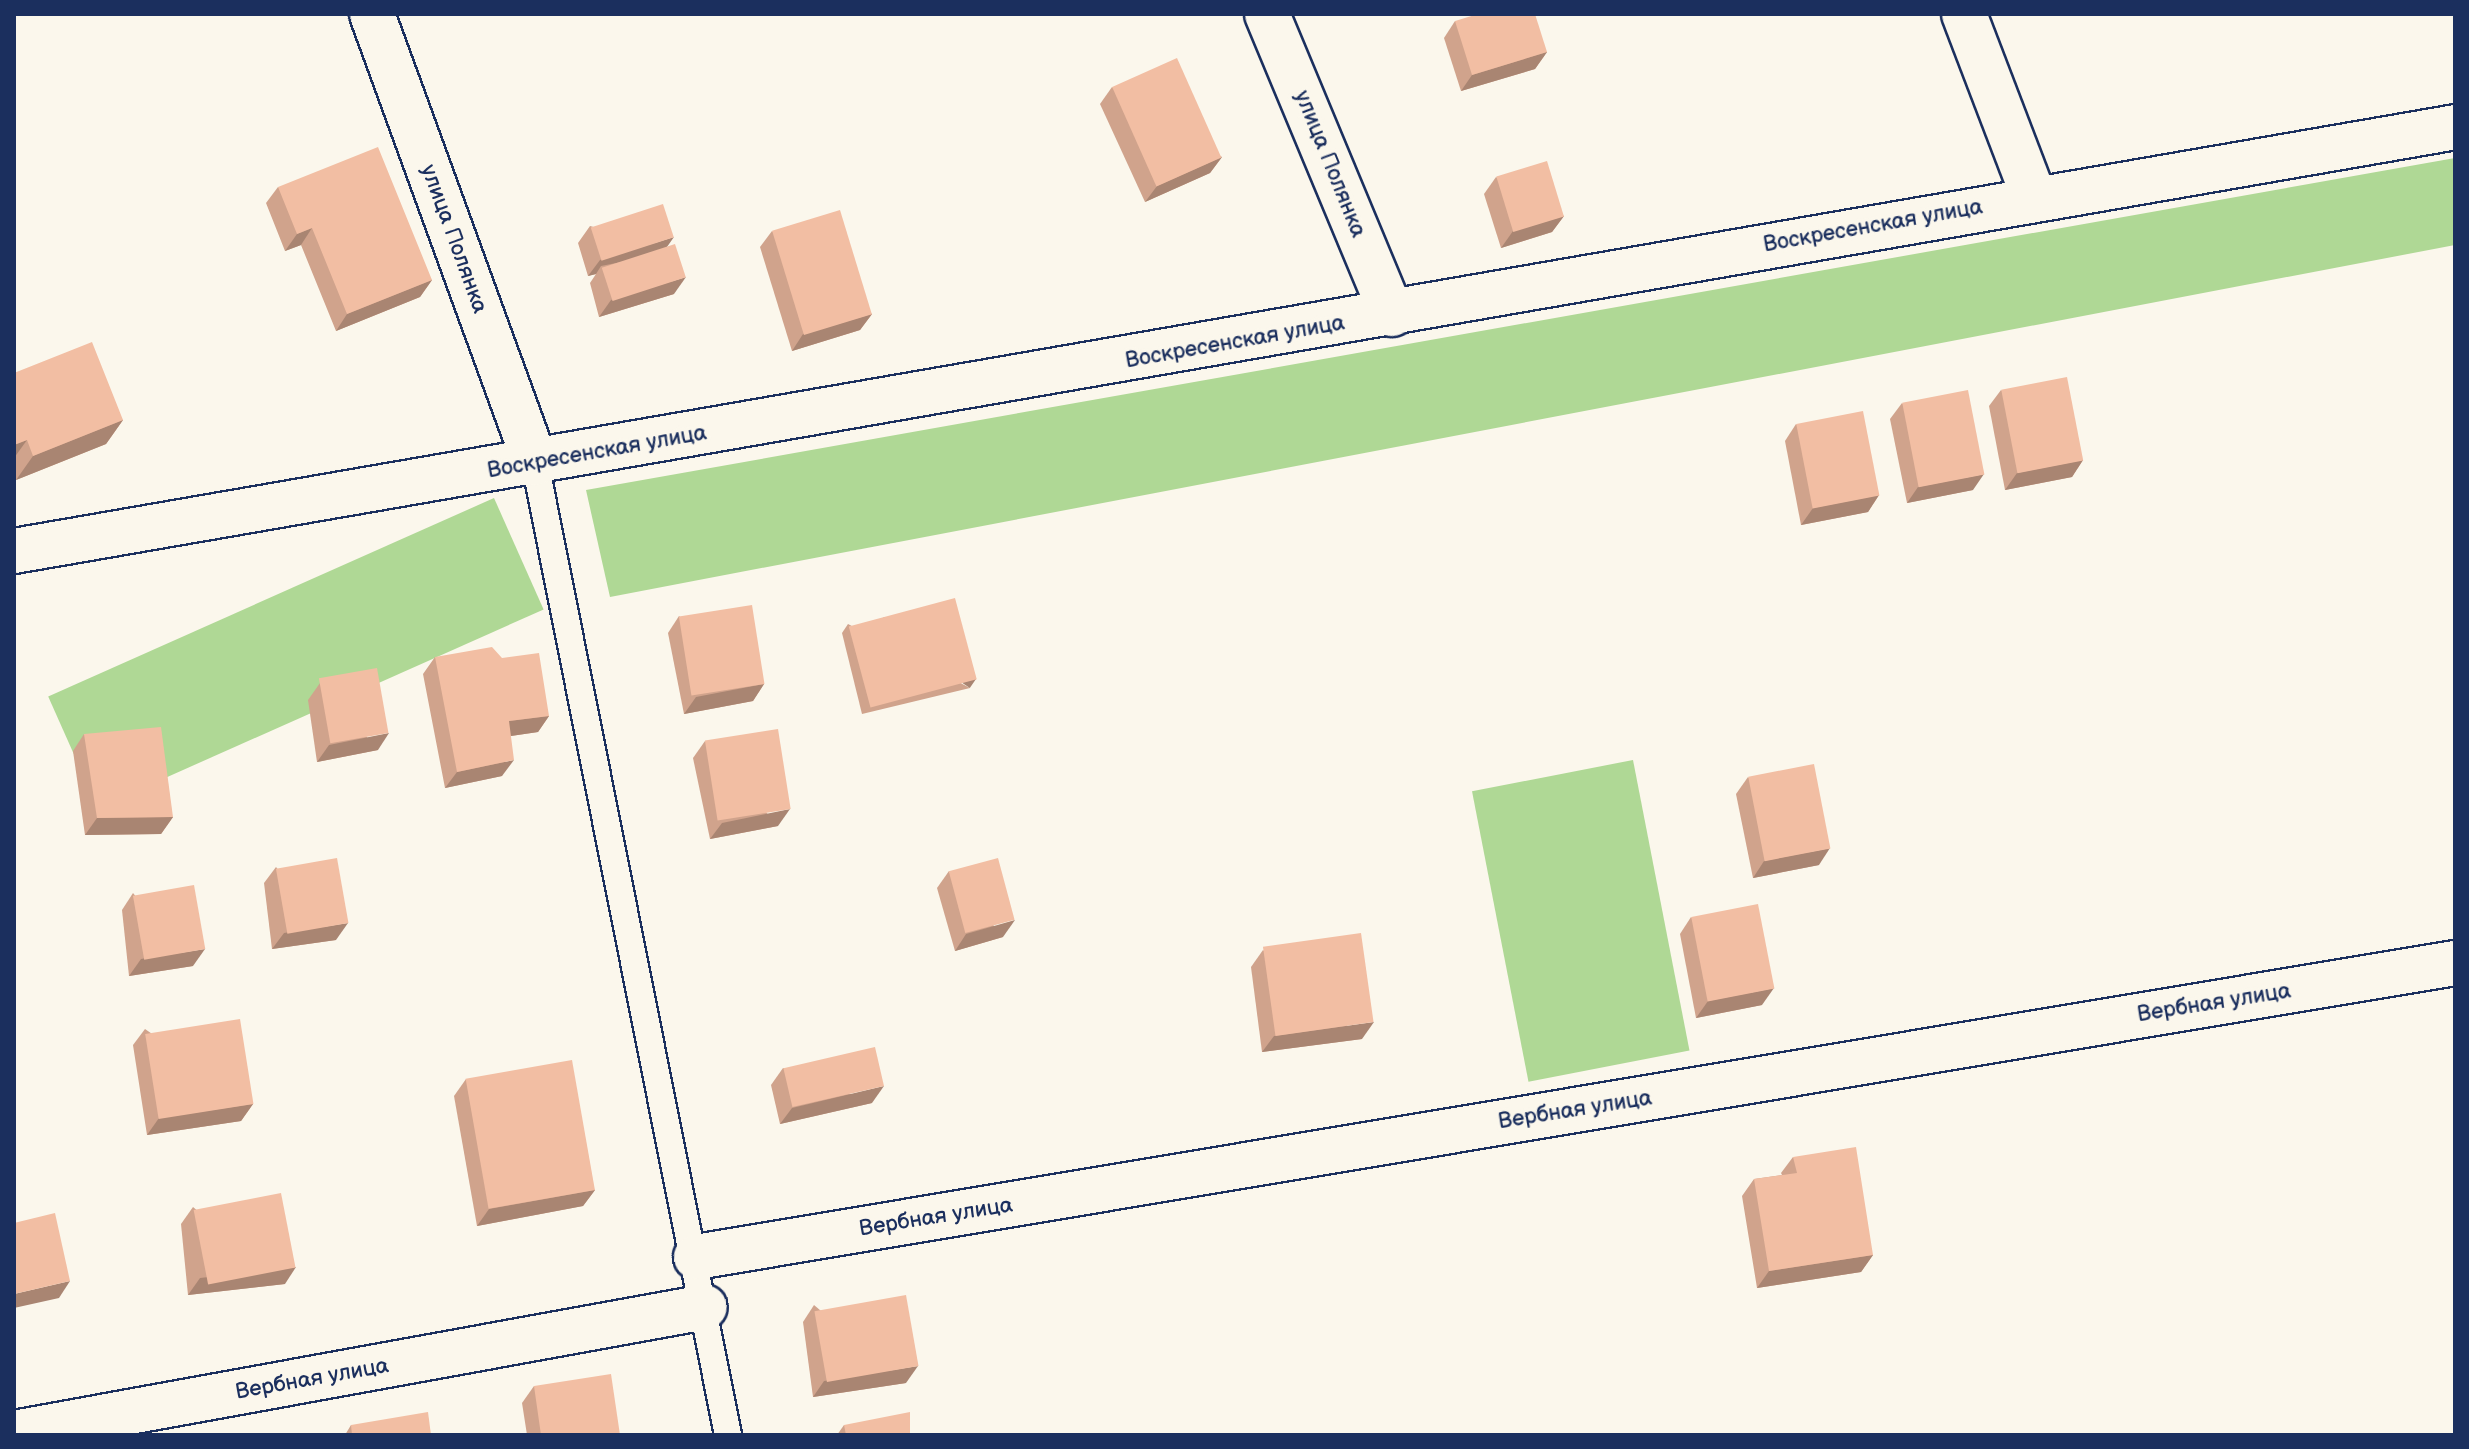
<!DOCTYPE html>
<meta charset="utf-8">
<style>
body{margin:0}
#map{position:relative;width:2469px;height:1449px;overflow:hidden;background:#fbf7ec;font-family:"Balsamiq Sans",sans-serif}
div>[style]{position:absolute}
.green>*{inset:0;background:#afd895;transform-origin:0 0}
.roads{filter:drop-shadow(2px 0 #1b2f5e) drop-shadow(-2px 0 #1b2f5e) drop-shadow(0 2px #1b2f5e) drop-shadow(0 -2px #1b2f5e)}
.lane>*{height:26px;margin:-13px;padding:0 13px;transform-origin:13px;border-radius:13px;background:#fbf7ec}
.street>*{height:44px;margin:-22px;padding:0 22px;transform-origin:22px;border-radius:22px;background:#fbf7ec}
.wall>*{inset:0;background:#d0a38c}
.shaded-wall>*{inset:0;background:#a98572;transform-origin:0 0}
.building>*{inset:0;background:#f2bea3;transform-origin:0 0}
span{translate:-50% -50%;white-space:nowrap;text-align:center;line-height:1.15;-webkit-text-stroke:7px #fbf7ec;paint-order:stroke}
.street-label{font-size:22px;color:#1b2f5e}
.frame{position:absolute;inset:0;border:16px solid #1b2f5e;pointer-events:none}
</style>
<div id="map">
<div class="green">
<div style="clip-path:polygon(2455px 158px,2455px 245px,610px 597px,586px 490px)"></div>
<div style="left:494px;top:498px;width:122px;height:488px;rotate:66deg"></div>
<div style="left:1633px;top:760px;width:296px;height:164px;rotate:79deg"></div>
</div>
<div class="roads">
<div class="lane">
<div style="left:535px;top:463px;width:991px;rotate:78.77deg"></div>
</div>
<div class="street">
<div style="left:372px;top:14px;width:478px;rotate:70deg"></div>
<div style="left:1267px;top:14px;width:325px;rotate:67.4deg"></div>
<div style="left:1964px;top:14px;width:196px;rotate:69.1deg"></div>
<div style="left:14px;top:551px;width:2478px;rotate:-9.85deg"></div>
<div style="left:696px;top:1257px;width:1783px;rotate:-9.49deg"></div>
<div style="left:14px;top:1433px;width:702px;rotate:-10.33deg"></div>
</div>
</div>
<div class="wall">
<div style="clip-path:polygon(1455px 21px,1547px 52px,1535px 69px,1461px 91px,1444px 38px)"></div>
<div style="clip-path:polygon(1112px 87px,1222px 157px,1210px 173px,1145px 202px,1100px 104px)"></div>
<div style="clip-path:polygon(1496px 177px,1564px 216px,1552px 232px,1501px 248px,1484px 194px)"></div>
<div style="clip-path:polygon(278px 187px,432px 280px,420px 297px,336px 331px,301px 245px,285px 251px,266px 203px)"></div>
<div style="clip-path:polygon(590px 226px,667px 247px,674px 294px,599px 317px,590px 283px,596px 274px,588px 276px,578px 243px)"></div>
<div style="clip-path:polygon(772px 231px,872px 314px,860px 330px,792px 351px,760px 247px)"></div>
<div style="clip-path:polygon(14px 373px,123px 420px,106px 444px,16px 480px,14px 476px)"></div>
<div style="clip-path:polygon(2001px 390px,2083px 460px,2072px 477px,2005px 490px,1989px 406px)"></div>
<div style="clip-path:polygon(1902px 403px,1973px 490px,1907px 503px,1890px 419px)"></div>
<div style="clip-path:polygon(1796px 424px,1879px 495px,1868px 512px,1801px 525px,1785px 441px)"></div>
<div style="clip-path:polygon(679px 616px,764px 684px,753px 701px,684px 714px,668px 633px)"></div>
<div style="clip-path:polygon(848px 624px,970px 688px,862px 714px,842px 633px)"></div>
<div style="clip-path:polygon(435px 657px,549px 716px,538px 732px,511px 736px,502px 776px,445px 788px,423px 674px)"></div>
<div style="clip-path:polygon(320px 683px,378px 750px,317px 762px,308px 700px)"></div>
<div style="clip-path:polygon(84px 734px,173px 817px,161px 834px,85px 835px,73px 751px)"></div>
<div style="clip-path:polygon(705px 741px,778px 826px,710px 839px,693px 758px)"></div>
<div style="clip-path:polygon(1748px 777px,1819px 865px,1753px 878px,1736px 794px)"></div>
<div style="clip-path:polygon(276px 867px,336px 940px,272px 949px,264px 883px)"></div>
<div style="clip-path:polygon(949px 871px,1003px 937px,955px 951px,937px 888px)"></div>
<div style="clip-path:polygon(133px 893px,193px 966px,129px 976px,122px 910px)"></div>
<div style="clip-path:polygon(1691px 917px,1762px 1005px,1696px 1018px,1680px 934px)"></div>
<div style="clip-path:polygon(1263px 950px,1362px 1039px,1262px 1052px,1251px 967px)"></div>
<div style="clip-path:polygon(145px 1029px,253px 1104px,241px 1121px,147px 1135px,133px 1045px)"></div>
<div style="clip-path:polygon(783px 1068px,872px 1103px,780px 1124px,771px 1085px)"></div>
<div style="clip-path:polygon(466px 1079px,595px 1190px,583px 1206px,477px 1226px,454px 1096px)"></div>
<div style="clip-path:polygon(1793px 1157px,1873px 1255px,1861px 1272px,1757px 1288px,1742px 1196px,1754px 1179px,1782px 1175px,1781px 1173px)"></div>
<div style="clip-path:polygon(193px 1207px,285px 1284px,188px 1295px,181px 1224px)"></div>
<div style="clip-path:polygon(814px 1305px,906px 1383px,813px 1397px,803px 1322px)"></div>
<div style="clip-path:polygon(534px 1386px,620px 1435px,527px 1435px,522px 1403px)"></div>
<div style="clip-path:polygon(351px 1425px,431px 1435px,345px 1435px)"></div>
<div style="clip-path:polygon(844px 1425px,910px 1435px,837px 1435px)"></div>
</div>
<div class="shaded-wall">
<div style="clip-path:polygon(1547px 52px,1535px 69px,1461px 91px,1472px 75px)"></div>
<div style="clip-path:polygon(1222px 157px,1210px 173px,1145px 202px,1157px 186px)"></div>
<div style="clip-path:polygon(1564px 216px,1552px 232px,1501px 248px,1513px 231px)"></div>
<div style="clip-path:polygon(312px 228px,301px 245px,285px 251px,297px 234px)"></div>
<div style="clip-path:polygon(674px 237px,662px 254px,601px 266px,596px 274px,588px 276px,600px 260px)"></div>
<div style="clip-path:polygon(686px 277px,674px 294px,599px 317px,611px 300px)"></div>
<div style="clip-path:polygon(432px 280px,420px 297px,336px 331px,347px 314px)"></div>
<div style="clip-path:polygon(872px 314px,860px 330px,792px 351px,803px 334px)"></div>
<div style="clip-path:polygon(123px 420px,106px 444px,16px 480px,33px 456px)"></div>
<div style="clip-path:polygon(27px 440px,14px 458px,14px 445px)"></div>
<div style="clip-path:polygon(2083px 460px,2072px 477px,2005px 490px,2017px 473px)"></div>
<div style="clip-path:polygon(1984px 474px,1973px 490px,1907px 503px,1918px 487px)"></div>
<div style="clip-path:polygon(1879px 495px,1868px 512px,1801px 525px,1813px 508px)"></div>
<div style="left:976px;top:679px;width:11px;height:111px;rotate:124deg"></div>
<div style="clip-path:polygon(764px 684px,753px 701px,684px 714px,696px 697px)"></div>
<div style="clip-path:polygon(549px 716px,538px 732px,497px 738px,509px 721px)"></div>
<div style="clip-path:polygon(389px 733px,378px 750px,317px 762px,329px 745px)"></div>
<div style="clip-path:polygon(514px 760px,502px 776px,445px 788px,457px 772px)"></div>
<div style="clip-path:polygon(790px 809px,778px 826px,710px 839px,722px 823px)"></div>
<div style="clip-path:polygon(173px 817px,161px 834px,85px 835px,97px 818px)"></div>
<div style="clip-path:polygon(1830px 848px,1819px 865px,1753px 878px,1764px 861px)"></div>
<div style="clip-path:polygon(1015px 920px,1003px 937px,955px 951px,966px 934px)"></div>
<div style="clip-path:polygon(348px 923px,336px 940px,272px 949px,284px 933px)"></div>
<div style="clip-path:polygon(205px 949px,193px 966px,129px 976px,141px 959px)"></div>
<div style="clip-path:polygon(1774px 988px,1762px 1005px,1696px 1018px,1708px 1001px)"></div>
<div style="clip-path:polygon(1374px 1022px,1362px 1039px,1262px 1052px,1274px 1036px)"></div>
<div style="clip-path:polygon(884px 1086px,872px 1103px,780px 1124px,792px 1108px)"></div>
<div style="clip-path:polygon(253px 1104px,241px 1121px,147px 1135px,159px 1118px)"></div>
<div style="clip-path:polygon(595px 1190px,583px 1206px,477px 1226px,489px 1209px)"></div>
<div style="clip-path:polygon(1873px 1255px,1861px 1272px,1757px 1288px,1769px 1271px)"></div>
<div style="clip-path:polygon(296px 1267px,285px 1284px,188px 1295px,200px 1278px)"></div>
<div style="clip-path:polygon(70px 1281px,59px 1298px,14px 1308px,14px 1294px)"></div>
<div style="clip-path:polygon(918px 1366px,906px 1383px,813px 1397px,824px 1381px)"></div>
</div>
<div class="building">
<div style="clip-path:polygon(1478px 14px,1535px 14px,1547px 52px,1472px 75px,1455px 21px)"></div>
<div style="left:1177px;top:58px;width:109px;height:71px;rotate:66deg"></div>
<div style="clip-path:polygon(378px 147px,432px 280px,347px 314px,312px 228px,297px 234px,278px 187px)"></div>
<div style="left:1547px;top:161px;width:58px;height:53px;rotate:73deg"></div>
<div style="left:663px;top:204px;width:35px;height:76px;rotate:72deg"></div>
<div style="left:840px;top:210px;width:109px;height:71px;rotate:73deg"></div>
<div style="left:675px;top:244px;width:35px;height:77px;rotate:72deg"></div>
<div style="clip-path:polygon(92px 342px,123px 420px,33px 456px,27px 440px,14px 445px,14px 373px)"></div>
<div style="left:2067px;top:377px;width:85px;height:67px;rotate:79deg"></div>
<div style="left:1968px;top:390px;width:86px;height:67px;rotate:79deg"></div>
<div style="left:1863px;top:411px;width:86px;height:68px;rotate:79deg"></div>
<div style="left:955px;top:598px;width:84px;height:110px;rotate:75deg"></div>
<div style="left:752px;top:605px;width:80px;height:74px;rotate:81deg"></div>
<div style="clip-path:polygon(492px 647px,502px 658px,539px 653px,549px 716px,509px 721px,514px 760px,457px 772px,435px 657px)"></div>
<div style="left:377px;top:668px;width:66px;height:59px;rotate:80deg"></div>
<div style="clip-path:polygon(161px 727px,173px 817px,97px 818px,84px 734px)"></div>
<div style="left:778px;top:729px;width:81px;height:74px;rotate:81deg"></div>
<div style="left:1814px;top:764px;width:86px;height:67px;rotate:79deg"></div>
<div style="left:337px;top:858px;width:66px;height:62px;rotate:80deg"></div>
<div style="left:998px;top:858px;width:64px;height:51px;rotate:75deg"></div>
<div style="left:194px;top:885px;width:65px;height:62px;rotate:80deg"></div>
<div style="left:1758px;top:904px;width:86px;height:68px;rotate:79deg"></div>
<div style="left:1361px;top:933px;width:90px;height:99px;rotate:82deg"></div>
<div style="left:240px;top:1019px;width:86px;height:96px;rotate:81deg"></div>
<div style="left:875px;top:1047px;width:40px;height:94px;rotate:77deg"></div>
<div style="left:572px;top:1060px;width:132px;height:108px;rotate:80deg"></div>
<div style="clip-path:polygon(1856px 1147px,1873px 1255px,1769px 1271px,1754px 1179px,1797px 1173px,1793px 1157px)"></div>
<div style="left:281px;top:1193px;width:76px;height:89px;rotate:79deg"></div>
<div style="clip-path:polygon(55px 1213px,70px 1281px,14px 1294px,14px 1223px)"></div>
<div style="left:906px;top:1295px;width:72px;height:93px;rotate:80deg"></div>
<div style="clip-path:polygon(611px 1374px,620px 1435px,541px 1435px,534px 1386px)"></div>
<div style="clip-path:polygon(428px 1412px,431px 1435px,352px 1435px,351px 1425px)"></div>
<div style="clip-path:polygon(910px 1412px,910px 1435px,846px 1435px,844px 1425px)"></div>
</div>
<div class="street-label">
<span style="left:1330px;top:164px;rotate:68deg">улица Полянка</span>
<span style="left:1873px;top:226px;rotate:-10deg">Воскресенская улица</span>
<span style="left:454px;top:239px;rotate:70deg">улица Полянка</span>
<span style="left:1235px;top:342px;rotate:-10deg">Воскресенская улица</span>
<span style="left:597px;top:452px;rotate:-10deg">Воскресенская улица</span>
<span style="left:2214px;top:1003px;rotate:-9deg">Вербная улица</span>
<span style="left:1575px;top:1110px;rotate:-9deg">Вербная улица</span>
<span style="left:936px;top:1217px;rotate:-9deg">Вербная улица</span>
<span style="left:312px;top:1379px;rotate:-10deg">Вербная улица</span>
</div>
<div class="frame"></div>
</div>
